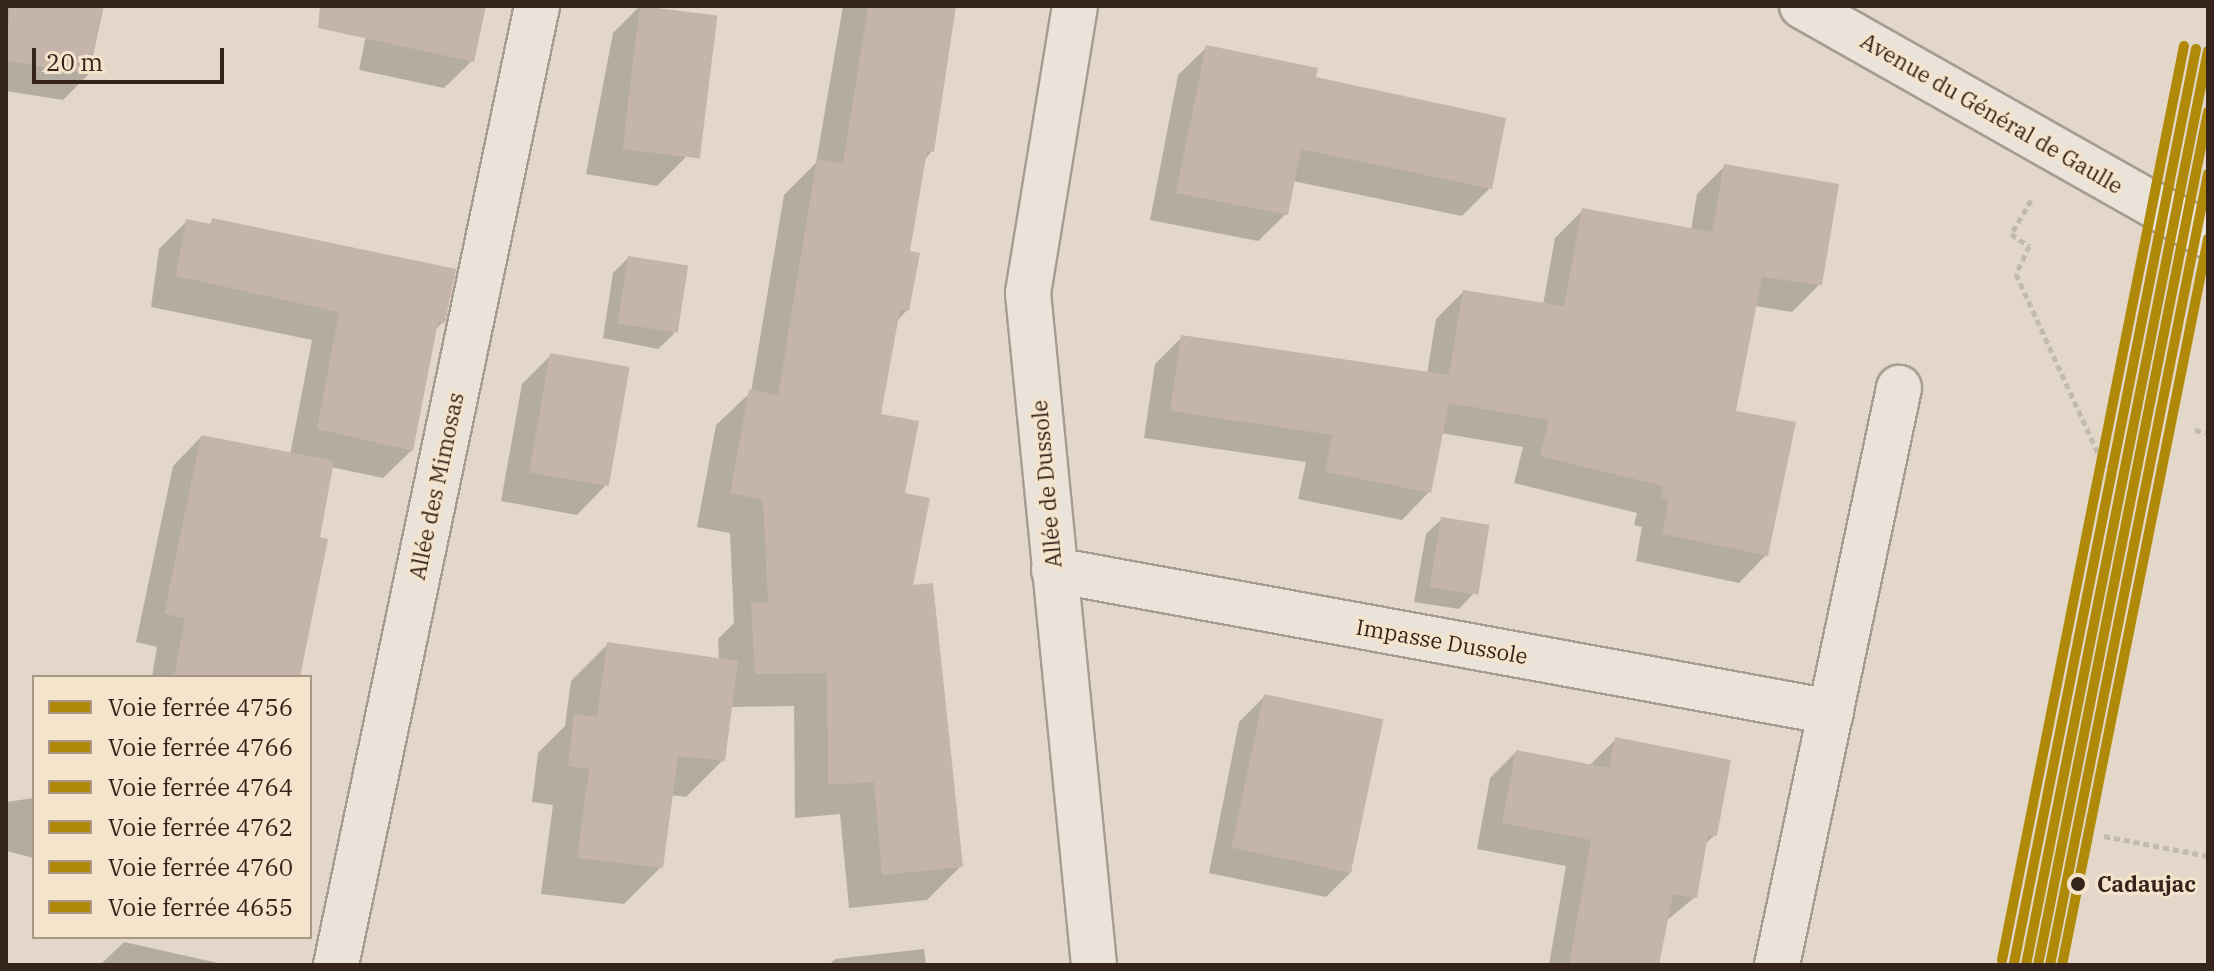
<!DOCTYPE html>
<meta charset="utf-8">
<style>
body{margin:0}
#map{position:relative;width:2214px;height:971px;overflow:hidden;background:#e2d7c8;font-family:"IBM Plex Serif",serif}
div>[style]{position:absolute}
.shadow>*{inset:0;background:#0003}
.building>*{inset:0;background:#c5b4a9;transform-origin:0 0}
.path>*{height:5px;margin-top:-2.5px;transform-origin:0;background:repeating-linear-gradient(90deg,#c2bab1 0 6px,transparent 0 10px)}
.roads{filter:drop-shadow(2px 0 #a69c92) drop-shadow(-2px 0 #a69c92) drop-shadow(0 2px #a69c92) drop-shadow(0 -2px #a69c92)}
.minor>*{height:44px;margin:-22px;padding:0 22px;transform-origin:22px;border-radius:22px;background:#eae3da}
.rail-1>*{height:10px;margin:-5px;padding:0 5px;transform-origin:5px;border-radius:5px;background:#af8907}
.rail-2>*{height:10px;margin:-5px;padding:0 5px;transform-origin:5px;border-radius:5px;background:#af8907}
.rail-3>*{height:10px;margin:-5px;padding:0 5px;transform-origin:5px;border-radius:5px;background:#af8907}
.rail-4>*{height:10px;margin:-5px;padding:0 5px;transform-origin:5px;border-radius:5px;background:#af8907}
.rail-5>*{height:10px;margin:-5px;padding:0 5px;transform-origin:5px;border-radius:5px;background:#af8907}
.rail-6>*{height:10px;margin:-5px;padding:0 5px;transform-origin:5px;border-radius:5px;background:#af8907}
.dots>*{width:22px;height:22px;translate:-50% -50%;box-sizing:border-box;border:4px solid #f5e4cc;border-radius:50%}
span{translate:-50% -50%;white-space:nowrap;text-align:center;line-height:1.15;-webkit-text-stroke:6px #f5e4cc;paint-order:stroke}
.street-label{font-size:22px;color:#34241b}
.stop-label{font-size:22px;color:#34241b;font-weight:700}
.left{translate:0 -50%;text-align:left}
.frame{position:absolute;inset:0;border:8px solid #34241b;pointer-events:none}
.legend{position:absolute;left:32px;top:675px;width:280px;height:264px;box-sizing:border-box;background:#f5e4cc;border:2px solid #a89785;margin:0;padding:10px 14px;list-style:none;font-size:24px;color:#34241b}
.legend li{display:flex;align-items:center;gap:16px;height:40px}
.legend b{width:40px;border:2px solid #a89785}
.scale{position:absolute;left:32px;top:48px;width:192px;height:36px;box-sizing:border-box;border:4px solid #34241b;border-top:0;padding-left:10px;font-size:24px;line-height:28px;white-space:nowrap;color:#34241b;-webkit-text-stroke:6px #f5e4cc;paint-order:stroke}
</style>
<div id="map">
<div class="shadow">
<div style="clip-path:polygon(6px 6px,103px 6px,89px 74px,63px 100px,6px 91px)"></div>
<div style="clip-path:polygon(372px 6px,484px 6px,472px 61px,444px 88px,359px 70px)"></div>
<div style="clip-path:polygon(640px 6px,715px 18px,685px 158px,657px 186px,586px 174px,613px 33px)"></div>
<div style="clip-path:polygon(843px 6px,954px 6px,932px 151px,924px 160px,907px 253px,907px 310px,896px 322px,879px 416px,903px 495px,911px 587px,961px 866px,927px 900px,849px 908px,840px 814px,795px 818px,794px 706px,730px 707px,723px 760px,686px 797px,671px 795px,661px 867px,624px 904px,541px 894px,553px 805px,532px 802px,538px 753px,565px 726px,571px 681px,608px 644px,719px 660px,718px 639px,734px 623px,730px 533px,697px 527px,716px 425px,751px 392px,784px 195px,816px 163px)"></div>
<div style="clip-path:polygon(1206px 48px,1314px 79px,1490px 188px,1462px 216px,1293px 181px,1286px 214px,1258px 241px,1150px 220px,1178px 75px)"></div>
<div style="clip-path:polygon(1725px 166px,1820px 284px,1792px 312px,1755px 306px,1733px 413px,1766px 555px,1739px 583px,1636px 561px,1642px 527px,1634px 525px,1637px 513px,1514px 483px,1523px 447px,1441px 433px,1429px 492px,1402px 520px,1298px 499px,1306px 462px,1144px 438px,1155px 364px,1182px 337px,1427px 374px,1436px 319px,1463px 292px,1543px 305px,1555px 238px,1582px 211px,1691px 230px,1697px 194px)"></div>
<div style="clip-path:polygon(213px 220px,443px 322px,434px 331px,412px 450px,383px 478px,331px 467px,298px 677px,152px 677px,157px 647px,136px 642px,173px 466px,201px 437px,290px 455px,312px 340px,151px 307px,159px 249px,187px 221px,208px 225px)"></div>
<div style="clip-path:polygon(628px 258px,674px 334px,658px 349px,603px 338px,613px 273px)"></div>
<div style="clip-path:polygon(551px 355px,606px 485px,577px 515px,501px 501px,522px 384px)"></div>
<div style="clip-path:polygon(1442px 519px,1474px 593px,1459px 609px,1414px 602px,1426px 534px)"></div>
<div style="clip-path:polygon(1265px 696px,1352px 871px,1326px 897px,1209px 873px,1239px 722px)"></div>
<div style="clip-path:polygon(1616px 739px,1715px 835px,1704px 845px,1695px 897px,1665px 922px,1657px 965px,1549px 965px,1566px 866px,1477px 849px,1490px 778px,1516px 752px,1589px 766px)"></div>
<div style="clip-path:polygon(34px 798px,34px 858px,6px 851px,6px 802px)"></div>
<div style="clip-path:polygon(124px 942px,227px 965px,100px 965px)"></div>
<div style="clip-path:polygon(924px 949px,926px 965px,829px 965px,835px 959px)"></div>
</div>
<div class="building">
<div style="clip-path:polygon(10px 6px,104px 6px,89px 74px,6px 61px)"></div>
<div style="clip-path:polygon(320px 6px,486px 6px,474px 62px,318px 28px)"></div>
<div style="left:640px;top:6px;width:78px;height:144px;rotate:7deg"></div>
<div style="clip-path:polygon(868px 6px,956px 6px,934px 152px,927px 151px,910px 251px,920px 253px,909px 311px,900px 310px,881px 414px,919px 421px,905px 493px,930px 498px,913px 585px,933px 583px,963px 867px,882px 875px,874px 782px,828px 785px,827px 673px,755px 674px,751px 603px,768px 603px,763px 500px,730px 493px,749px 389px,778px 395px,817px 159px,843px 163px)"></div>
<div style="clip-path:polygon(1206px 45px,1318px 68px,1316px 77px,1506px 118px,1492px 189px,1301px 149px,1288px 215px,1176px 193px)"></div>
<div style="clip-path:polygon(1724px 164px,1839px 184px,1822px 285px,1762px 277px,1736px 411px,1796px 422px,1768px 556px,1662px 534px,1669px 500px,1661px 498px,1663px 486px,1540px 456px,1549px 420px,1449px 403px,1431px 493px,1325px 472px,1332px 435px,1170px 411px,1181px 335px,1449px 375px,1463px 290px,1564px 306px,1582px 208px,1712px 232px)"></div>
<div style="clip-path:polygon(212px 218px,456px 269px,445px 323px,438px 322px,413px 451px,317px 429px,339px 312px,176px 276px,186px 219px,211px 224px)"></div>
<div style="left:628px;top:256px;width:61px;height:68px;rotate:9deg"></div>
<div style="left:550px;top:353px;width:81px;height:121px;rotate:10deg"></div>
<div style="clip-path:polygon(201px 435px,334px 461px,320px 537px,328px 539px,300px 677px,174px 677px,185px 618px,164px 614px)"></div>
<div style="left:1441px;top:517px;width:49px;height:71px;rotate:9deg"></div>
<div style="clip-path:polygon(607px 642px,738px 661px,725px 761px,678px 756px,663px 868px,577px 858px,589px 769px,568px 766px,574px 714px,597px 717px)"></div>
<div style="left:1264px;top:694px;width:122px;height:157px;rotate:12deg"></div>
<div style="clip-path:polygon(1615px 737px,1731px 760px,1717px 836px,1708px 835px,1697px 898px,1673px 894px,1659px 965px,1569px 965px,1591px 840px,1502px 823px,1516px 750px,1609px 768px)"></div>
</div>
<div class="path">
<div style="left:2031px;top:200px;width:39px;rotate:120deg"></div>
<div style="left:2011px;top:234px;width:22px;rotate:34deg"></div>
<div style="left:2029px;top:246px;width:31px;rotate:115deg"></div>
<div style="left:2016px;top:274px;width:213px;rotate:65.4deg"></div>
<div style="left:2195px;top:430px;width:13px;rotate:13deg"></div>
<div style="left:2104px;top:836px;width:106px;rotate:10.9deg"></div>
</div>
<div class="roads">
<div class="minor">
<div style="left:1075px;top:6px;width:291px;rotate:99.3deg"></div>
<div style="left:1028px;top:293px;width:675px;rotate:84.39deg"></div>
<div style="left:1802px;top:6px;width:467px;rotate:29.5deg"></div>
<div style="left:1054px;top:570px;width:790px;rotate:10.36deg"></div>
<div style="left:336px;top:965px;width:980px;rotate:-78.16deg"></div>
<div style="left:1777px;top:965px;width:590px;rotate:-78.06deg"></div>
</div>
</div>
<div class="rail-1">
<div style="left:2026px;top:965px;width:932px;rotate:-78.74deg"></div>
</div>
<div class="rail-2">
<div style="left:2038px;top:965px;width:870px;rotate:-78.73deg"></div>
</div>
<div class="rail-3">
<div style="left:2014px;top:963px;width:932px;rotate:-78.74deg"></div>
</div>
<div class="rail-4">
<div style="left:2050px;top:965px;width:807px;rotate:-78.7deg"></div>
</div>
<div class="rail-5">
<div style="left:2002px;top:960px;width:932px;rotate:-78.74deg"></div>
</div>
<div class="rail-6">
<div style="left:2062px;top:965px;width:741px;rotate:-78.63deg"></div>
</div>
<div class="dots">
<div style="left:2078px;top:884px;background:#34241b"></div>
</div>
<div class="street-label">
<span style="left:1992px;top:113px;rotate:30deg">Avenue du Général de Gaulle</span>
<span style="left:1046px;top:484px;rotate:-95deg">Allée de Dussole</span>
<span style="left:436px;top:486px;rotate:-78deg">Allée des Mimosas</span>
<span style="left:1442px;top:641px;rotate:10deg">Impasse Dussole</span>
</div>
<div class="stop-label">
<span class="left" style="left:2097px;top:884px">Cadaujac</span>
</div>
<div class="frame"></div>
<ul class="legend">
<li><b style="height:10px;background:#af8907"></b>Voie ferrée 4756</li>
<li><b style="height:10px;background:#af8907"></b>Voie ferrée 4766</li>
<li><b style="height:10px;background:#af8907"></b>Voie ferrée 4764</li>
<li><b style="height:10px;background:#af8907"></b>Voie ferrée 4762</li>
<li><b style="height:10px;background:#af8907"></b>Voie ferrée 4760</li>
<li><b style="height:10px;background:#af8907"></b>Voie ferrée 4655</li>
</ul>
<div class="scale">20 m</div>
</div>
